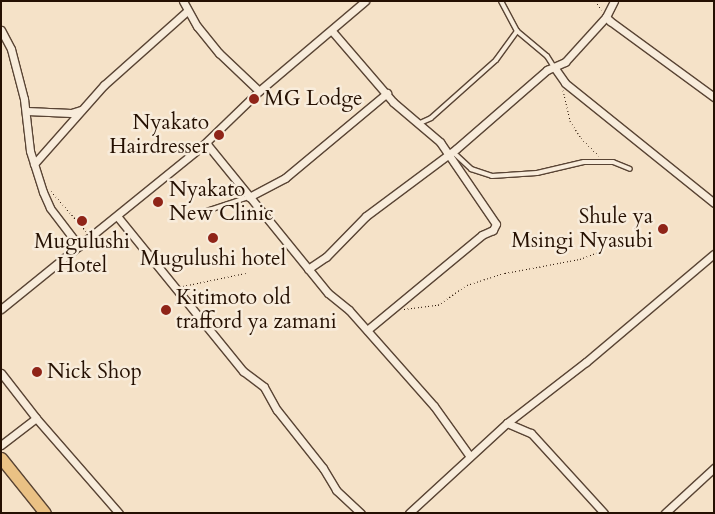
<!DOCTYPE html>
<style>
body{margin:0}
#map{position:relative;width:715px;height:514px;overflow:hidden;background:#f5e2c8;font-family:Cardo,serif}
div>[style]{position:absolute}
.path>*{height:1px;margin-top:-0.5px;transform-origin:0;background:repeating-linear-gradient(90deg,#251002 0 1px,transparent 0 3.5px)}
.roads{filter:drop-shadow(1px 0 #594434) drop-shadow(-1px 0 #594434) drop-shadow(0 1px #594434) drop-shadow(0 -1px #594434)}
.service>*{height:4px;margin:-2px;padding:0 2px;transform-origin:2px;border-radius:2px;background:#f8ecdb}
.minor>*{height:7px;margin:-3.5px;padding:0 3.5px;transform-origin:3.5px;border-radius:3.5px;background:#f8ecdb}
.trunk>*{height:11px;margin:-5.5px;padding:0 5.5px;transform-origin:5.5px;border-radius:5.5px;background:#eac184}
.dots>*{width:14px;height:14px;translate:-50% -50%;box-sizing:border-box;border:2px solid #f8ecdb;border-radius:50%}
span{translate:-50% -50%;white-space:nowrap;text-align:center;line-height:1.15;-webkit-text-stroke:5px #f8ecdb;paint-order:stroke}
.poi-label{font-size:21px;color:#251002}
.left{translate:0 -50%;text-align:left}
.right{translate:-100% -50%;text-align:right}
.frame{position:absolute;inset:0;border:2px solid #251002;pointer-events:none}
</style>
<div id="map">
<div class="path">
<div style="left:595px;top:1px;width:11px;rotate:52deg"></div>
<div style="left:563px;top:90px;width:32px;rotate:77deg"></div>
<div style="left:570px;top:121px;width:20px;rotate:57deg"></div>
<div style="left:581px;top:138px;width:25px;rotate:45deg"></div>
<div style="left:51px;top:191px;width:53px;rotate:48.8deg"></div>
<div style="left:183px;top:286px;width:64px;rotate:-11.7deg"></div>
<div style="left:404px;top:309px;width:34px;rotate:-7deg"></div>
<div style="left:438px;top:305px;width:35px;rotate:-35deg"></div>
<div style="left:467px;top:285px;width:40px;rotate:-18deg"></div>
<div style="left:505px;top:273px;width:76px;rotate:-10.6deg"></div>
<div style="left:580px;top:259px;width:25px;rotate:-21deg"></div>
</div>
<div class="roads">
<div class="service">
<div style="left:501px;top:1px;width:34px;rotate:62deg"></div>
<div style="left:517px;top:31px;width:39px;rotate:40deg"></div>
<div style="left:547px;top:56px;width:13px;rotate:58deg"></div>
<div style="left:420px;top:123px;width:12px;rotate:-24deg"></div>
<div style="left:431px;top:118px;width:87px;rotate:-41.7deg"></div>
<div style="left:496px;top:60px;width:36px;rotate:-54deg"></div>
<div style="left:453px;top:152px;width:25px;rotate:43deg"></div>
<div style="left:471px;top:169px;width:22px;rotate:18deg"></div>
<div style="left:492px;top:176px;width:45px;rotate:-3.8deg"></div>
<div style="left:537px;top:173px;width:48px;rotate:-13.2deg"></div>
<div style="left:584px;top:162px;width:29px"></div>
<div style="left:613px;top:162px;width:18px;rotate:22deg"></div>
<div style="left:188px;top:217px;width:64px;rotate:-18.2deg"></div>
</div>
<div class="minor">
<div style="left:183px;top:1px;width:29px;rotate:61deg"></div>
<div style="left:197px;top:26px;width:35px;rotate:51deg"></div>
<div style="left:219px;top:53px;width:55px;rotate:43.5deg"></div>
<div style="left:614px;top:1px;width:18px;rotate:117deg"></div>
<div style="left:606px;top:17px;width:6px;rotate:45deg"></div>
<div style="left:610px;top:21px;width:129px;rotate:36.2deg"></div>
<div style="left:1px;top:30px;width:21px;rotate:62deg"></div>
<div style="left:11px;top:49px;width:52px;rotate:75.4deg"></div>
<div style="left:24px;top:99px;width:52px;rotate:83.4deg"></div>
<div style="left:30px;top:151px;width:43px;rotate:72.4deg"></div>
<div style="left:43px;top:192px;width:17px;rotate:66deg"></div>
<div style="left:50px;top:208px;width:48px;rotate:52.7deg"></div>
<div style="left:332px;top:31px;width:94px;rotate:49.3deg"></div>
<div style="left:393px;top:102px;width:62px;rotate:40.4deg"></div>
<div style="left:440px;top:142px;width:99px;rotate:55.7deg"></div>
<div style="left:496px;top:224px;width:7px;rotate:117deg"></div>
<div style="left:493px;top:230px;width:12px;rotate:156deg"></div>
<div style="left:482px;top:235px;width:149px;rotate:140.4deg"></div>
<div style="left:554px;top:67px;width:19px;rotate:55deg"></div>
<div style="left:565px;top:83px;width:191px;rotate:38.8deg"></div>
<div style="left:27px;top:111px;width:44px;rotate:2.6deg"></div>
<div style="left:71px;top:113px;width:10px;rotate:-17deg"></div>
<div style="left:206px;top:143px;width:193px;rotate:50.9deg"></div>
<div style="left:328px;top:293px;width:27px;rotate:39deg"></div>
<div style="left:349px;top:310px;width:128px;rotate:48.5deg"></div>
<div style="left:434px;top:406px;width:60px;rotate:54.5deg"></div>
<div style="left:34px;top:164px;width:106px;rotate:-48.5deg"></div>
<div style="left:104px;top:85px;width:111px;rotate:-41.7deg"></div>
<div style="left:249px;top:197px;width:41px;rotate:-27.8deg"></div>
<div style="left:285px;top:178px;width:133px;rotate:-39.8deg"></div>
<div style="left:117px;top:216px;width:200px;rotate:50.9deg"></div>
<div style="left:243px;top:371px;width:26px;rotate:37deg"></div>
<div style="left:264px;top:387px;width:26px;rotate:61deg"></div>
<div style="left:277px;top:410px;width:74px;rotate:51.6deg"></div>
<div style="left:323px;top:468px;width:26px;rotate:59deg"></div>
<div style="left:336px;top:490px;width:34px;rotate:43deg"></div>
<div style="left:308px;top:269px;width:22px;rotate:-34deg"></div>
<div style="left:326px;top:257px;width:57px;rotate:-45.7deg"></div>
<div style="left:366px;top:216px;width:112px;rotate:-36.7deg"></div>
<div style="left:456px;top:149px;width:121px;rotate:-41deg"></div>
<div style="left:547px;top:70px;width:20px;rotate:-24deg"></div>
<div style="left:565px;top:62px;width:61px;rotate:-47.7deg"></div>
<div style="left:1px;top:309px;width:259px;rotate:-39deg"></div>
<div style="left:202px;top:146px;width:79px;rotate:-44deg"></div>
<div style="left:259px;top:91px;width:139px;rotate:-40.3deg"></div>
<div style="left:1px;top:373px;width:57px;rotate:52.1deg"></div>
<div style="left:36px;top:418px;width:126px;rotate:48.9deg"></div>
<div style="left:507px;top:423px;width:26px;rotate:23deg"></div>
<div style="left:531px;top:433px;width:108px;rotate:47.6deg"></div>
<div style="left:1px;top:445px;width:44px;rotate:-37.6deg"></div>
<div style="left:409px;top:513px;width:133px;rotate:-42.6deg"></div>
<div style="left:507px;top:423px;width:100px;rotate:-37.7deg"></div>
<div style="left:586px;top:362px;width:167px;rotate:-40.2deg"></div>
<div style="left:665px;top:513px;width:67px;rotate:-42.6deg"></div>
</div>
<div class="trunk">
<div style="left:1px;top:458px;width:70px;rotate:51.3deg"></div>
</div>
</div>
<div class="dots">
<div style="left:254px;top:99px;background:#8f2418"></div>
<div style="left:219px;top:135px;background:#8f2418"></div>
<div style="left:158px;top:202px;background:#8f2418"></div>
<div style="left:82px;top:221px;background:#8f2418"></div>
<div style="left:663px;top:229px;background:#8f2418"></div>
<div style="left:213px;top:238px;background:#8f2418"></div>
<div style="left:166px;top:310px;background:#8f2418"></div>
<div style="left:37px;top:372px;background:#8f2418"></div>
</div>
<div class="poi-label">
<span class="left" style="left:264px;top:99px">MG Lodge</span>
<span class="right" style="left:209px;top:135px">Nyakato<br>Hairdresser</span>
<span class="left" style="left:169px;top:202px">Nyakato<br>New Clinic</span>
<span class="right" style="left:653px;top:229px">Shule ya<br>Msingi Nyasubi</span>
<span style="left:82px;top:254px">Mugulushi<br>Hotel</span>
<span style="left:213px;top:259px">Mugulushi hotel</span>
<span class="left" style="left:176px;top:310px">Kitimoto old<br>trafford ya zamani</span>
<span class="left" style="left:47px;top:372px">Nick Shop</span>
</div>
<div class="frame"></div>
</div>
